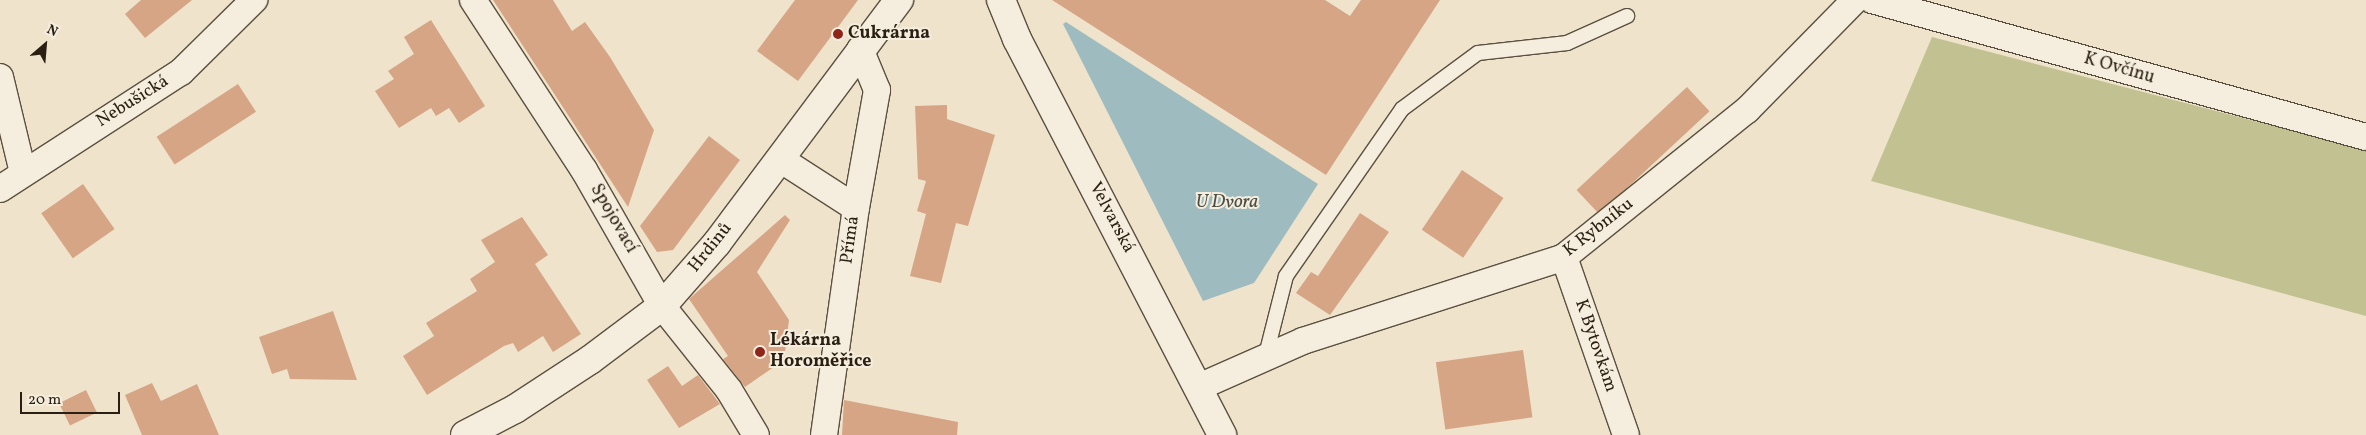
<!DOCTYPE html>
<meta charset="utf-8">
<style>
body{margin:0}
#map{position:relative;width:2366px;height:435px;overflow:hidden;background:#f0e3cb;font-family:Vollkorn,serif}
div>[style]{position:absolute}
.green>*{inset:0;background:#c2c192}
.water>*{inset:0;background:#9ebcc0}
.building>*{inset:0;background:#d5a586;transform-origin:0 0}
.roads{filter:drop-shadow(1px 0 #5b5040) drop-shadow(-1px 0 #5b5040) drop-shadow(0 1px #5b5040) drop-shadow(0 -1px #5b5040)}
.service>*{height:14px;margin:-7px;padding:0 7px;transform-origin:7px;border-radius:7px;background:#f5eddd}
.minor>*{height:26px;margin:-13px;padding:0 13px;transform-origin:13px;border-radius:13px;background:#f5eddd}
.tertiary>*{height:28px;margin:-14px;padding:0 14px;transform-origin:14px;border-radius:14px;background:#f5eddd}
.secondary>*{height:28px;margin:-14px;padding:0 14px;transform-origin:14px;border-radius:14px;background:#f5eddd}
.dots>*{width:14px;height:14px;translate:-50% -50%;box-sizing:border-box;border:2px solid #f5eddd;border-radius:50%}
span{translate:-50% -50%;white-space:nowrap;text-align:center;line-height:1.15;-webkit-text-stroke:4px #f5eddd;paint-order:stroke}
.poi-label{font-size:18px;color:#291f12;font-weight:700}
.left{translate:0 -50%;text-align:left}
.street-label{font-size:18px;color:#291f12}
.water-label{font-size:19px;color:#4c4e46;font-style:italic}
.north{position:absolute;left:20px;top:20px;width:50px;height:50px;-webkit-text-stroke:4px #f5eddd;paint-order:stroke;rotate:27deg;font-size:14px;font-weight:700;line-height:20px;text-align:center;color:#291f12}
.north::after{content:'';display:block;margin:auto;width:18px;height:22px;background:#291f12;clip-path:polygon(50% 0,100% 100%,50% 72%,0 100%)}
.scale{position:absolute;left:20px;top:392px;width:100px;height:22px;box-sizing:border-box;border:2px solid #291f12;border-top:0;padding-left:6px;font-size:15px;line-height:18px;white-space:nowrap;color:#291f12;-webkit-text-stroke:4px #f5eddd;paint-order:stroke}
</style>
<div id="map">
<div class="green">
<div style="clip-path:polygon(1932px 37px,2366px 150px,2366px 316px,1871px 181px)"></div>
</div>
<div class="water">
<div style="clip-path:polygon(1066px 22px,1318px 184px,1254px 283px,1203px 301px,1063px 24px)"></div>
</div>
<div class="building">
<div style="clip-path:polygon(141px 0,192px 0,145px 38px,125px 14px)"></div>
<div style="clip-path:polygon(493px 0,553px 0,572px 31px,585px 22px,610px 57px,654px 130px,628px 207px)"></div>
<div style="clip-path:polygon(795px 0,858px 0,798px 81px,757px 51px)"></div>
<div style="clip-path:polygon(1052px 0,1325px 0,1350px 16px,1361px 0,1440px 0,1326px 175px)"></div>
<div style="clip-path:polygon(431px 20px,485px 106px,459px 123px,449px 108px,436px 116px,431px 108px,399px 128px,375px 91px,394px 79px,388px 71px,414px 54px,404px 37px)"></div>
<div style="left:238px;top:84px;width:33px;height:97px;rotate:57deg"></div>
<div style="left:1687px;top:87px;width:33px;height:151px;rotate:47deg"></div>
<div style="clip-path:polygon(947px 105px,947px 119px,995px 135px,968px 226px,956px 223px,941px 283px,910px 276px,926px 214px,917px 211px,926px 181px,918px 179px,915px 106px)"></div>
<div style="clip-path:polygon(709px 136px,740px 160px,673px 250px,657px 252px,640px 226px)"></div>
<div style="left:1462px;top:170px;width:50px;height:72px;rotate:34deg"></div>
<div style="left:83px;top:184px;width:55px;height:51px;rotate:55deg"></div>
<div style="clip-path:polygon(1360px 213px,1389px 232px,1330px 315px,1296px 293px,1311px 272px,1318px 276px)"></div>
<div style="clip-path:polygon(785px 215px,790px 220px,757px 272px,789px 320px,784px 360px,745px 387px,723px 359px,728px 356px,689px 299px)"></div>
<div style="clip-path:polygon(522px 217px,548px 255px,535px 264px,581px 334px,553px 352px,543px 336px,518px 352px,513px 343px,504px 346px,427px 395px,403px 356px,434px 336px,426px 323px,477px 291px,470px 279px,495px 262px,481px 240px)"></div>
<div style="clip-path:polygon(333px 311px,357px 380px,290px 379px,287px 369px,272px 374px,259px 337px)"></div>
<div style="left:1523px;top:350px;width:68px;height:88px;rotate:82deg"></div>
<div style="clip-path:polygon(668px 366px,682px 386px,698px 375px,720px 404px,679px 428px,647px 380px)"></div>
<div style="clip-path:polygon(152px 383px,161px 401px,197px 384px,219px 435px,142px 435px,125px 395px)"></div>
<div style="left:86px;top:390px;width:25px;height:30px;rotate:64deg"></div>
<div style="clip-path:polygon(844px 400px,958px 422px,957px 435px,842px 435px)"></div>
</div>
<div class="roads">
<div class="service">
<div style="left:1266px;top:355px;width:81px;rotate:-75.8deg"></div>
<div style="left:1286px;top:276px;width:203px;rotate:-55.2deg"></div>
<div style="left:1402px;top:109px;width:94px;rotate:-36.4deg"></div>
<div style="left:1478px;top:53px;width:90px;rotate:-6.4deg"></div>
<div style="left:1567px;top:43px;width:66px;rotate:-24.2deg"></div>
</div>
<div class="minor">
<div style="left:473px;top:0;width:203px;rotate:56.9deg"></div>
<div style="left:584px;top:170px;width:157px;rotate:60.2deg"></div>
<div style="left:662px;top:306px;width:107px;rotate:51.4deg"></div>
<div style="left:729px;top:390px;width:52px;rotate:59deg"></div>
<div style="left:1872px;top:0;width:513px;rotate:15.5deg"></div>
<div style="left:0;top:77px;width:99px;rotate:76.5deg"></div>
<div style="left:780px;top:159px;width:90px;rotate:32.8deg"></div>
<div style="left:0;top:189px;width:216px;rotate:-32.9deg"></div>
<div style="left:181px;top:72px;width:103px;rotate:-44.6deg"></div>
<div style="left:1564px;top:257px;width:188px;rotate:70.8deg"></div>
<div style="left:1199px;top:387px;width:114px;rotate:-23.9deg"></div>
<div style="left:1303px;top:341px;width:274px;rotate:-17.8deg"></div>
<div style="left:1564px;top:257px;width:235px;rotate:-38.8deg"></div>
<div style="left:1747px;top:110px;width:154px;rotate:-45.5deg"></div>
<div style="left:824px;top:435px;width:229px;rotate:-82deg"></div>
<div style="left:856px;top:208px;width:120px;rotate:-79.9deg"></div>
<div style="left:877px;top:90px;width:44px;rotate:-112.5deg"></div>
</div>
<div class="tertiary">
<div style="left:465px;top:435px;width:56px;rotate:-27.5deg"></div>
<div style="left:515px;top:409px;width:90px;rotate:-33.2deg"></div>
<div style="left:590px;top:360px;width:90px;rotate:-36.9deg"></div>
<div style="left:662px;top:306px;width:84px;rotate:-48.9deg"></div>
<div style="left:717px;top:243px;width:304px;rotate:-53.2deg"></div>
</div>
<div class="secondary">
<div style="left:1001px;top:0;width:42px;rotate:67.7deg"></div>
<div style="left:1017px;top:39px;width:446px;rotate:62.6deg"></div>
</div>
</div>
<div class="dots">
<div style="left:838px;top:34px;background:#8f2418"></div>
<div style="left:760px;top:352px;background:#8f2418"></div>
</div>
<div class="poi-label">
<span class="left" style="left:848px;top:34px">Cukrárna</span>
<span class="left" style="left:770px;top:352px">Lékárna<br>Horoměřice</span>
</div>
<div class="street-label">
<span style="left:2119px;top:69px;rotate:16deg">K Ovčínu</span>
<span style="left:133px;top:102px;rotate:-32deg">Nebušická</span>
<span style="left:1111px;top:218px;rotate:62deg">Velvarská</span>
<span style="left:613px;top:219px;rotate:60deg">Spojovací</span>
<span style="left:1599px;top:228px;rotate:-38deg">K Rybníku</span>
<span style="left:851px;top:240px;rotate:-82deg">Přímá</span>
<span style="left:711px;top:248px;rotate:-51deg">Hrdinů</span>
<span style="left:1595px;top:346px;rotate:71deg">K Bytovkám</span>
</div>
<div class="water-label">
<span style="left:1227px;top:203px">U Dvora</span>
</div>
<div class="north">N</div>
<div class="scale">20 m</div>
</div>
